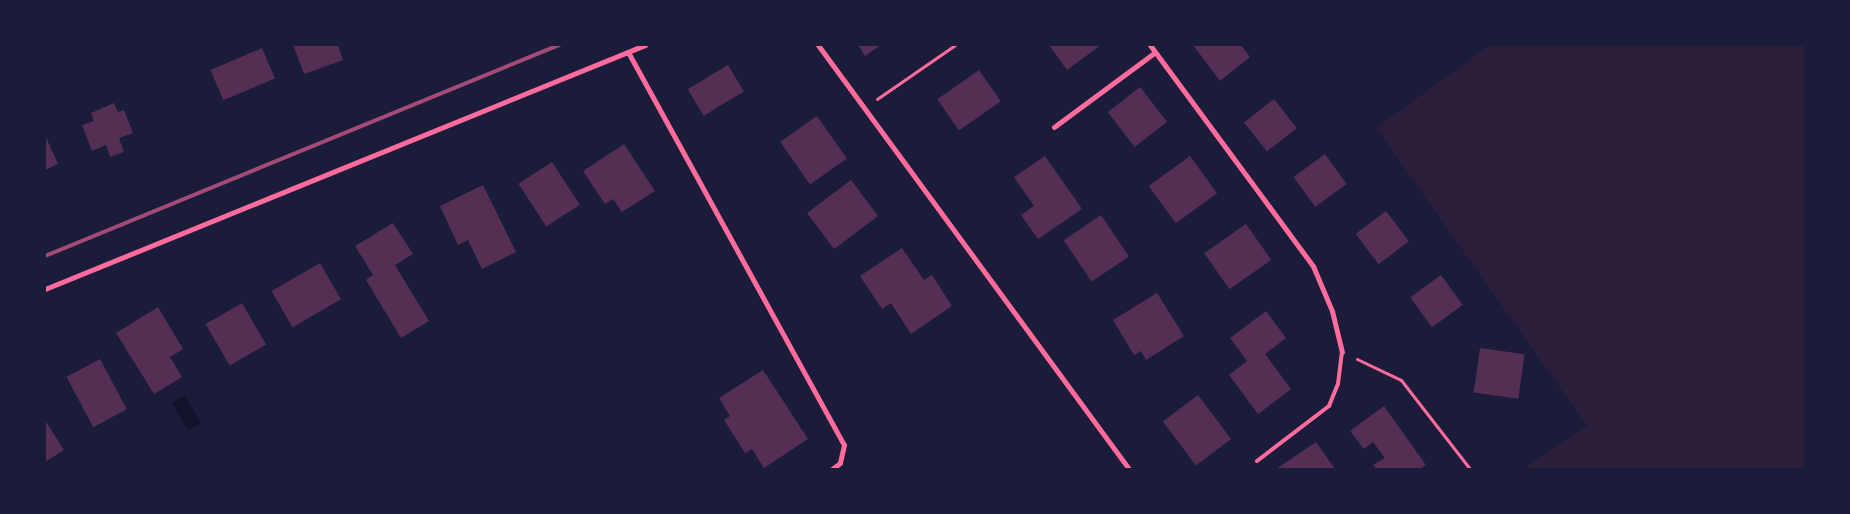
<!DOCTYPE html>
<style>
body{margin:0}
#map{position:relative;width:1850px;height:514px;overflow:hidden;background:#1b1b3a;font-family:Helvetica,sans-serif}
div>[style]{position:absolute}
.green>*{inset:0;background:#2a1e3b}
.water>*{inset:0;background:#12122b;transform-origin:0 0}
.building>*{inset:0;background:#542f53;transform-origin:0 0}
.path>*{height:3px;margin:-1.5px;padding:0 1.5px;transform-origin:1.5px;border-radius:1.5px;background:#ff6b9d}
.service>*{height:4px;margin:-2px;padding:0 2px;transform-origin:2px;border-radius:2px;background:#ff6b9d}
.minor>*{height:5px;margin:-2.5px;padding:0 2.5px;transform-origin:2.5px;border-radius:2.5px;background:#ff6b9d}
.rail>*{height:4px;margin:-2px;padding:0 2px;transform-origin:2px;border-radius:2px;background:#a44b75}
span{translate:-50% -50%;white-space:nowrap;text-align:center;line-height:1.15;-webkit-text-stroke:4px #1b1b3a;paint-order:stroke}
.frame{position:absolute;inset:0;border:46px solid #1b1b3a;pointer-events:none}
</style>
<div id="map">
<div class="green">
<div style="clip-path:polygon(1490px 45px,1805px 45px,1805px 469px,1523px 469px,1587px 426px,1376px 128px)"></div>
</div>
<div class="water">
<div style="left:185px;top:395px;width:32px;height:15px;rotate:60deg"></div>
</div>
<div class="building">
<div style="clip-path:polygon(293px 45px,338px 45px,343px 60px,304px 74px)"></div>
<div style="clip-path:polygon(858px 45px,881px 45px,865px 56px)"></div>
<div style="clip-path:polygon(1049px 45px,1101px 45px,1067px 70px)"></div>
<div style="clip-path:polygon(1193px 45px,1241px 45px,1250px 57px,1220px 81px)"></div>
<div style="left:262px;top:48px;width:33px;height:56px;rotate:67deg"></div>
<div style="left:728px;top:65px;width:31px;height:47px;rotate:59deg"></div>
<div style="left:979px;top:70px;width:38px;height:51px;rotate:55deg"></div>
<div style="left:1140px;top:87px;width:44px;height:41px;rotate:52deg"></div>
<div style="left:1274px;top:99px;width:37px;height:38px;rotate:52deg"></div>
<div style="clip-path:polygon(114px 103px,118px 112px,124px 110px,133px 133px,119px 138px,124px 152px,110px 157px,106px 145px,92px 151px,82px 125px,94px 121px,91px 113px)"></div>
<div style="left:817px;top:116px;width:52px;height:45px;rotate:55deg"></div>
<div style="clip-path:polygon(45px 135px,58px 164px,45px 170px)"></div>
<div style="clip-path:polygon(624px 144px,655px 191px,622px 212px,613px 199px,605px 204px,583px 171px)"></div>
<div style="left:1325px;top:154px;width:37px;height:39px;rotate:54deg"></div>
<div style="clip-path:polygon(1045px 156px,1082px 209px,1038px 239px,1021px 215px,1034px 206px,1014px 177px)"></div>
<div style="left:1190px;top:156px;width:46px;height:51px;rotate:54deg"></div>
<div style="left:552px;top:162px;width:51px;height:40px;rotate:57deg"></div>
<div style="left:851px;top:180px;width:45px;height:55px;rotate:53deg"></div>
<div style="clip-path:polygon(483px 185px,516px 252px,482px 269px,468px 240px,458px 245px,440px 206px)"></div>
<div style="left:1386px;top:211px;width:38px;height:38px;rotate:53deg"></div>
<div style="left:1101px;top:215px;width:50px;height:45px;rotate:56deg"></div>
<div style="clip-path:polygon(393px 223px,413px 254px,395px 265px,429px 321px,401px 338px,366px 280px,373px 275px,355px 246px)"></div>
<div style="left:1246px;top:224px;width:44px;height:51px;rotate:55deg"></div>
<div style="clip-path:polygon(902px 248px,924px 280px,932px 275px,952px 306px,911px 334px,891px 303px,882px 309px,860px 276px)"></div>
<div style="left:320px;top:263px;width:42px;height:56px;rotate:60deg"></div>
<div style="left:1441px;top:275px;width:37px;height:38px;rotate:54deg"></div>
<div style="clip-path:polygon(1157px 293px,1184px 336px,1146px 360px,1141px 351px,1134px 355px,1113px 320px)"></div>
<div style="left:242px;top:303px;width:48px;height:42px;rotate:60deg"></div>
<div style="clip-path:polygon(158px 307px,183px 349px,170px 357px,182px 377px,154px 394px,116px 333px)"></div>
<div style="clip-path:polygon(1266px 311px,1286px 338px,1265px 354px,1291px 389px,1258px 414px,1229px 375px,1247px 361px,1230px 338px)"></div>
<div style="left:1480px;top:348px;width:45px;height:45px;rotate:8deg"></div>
<div style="left:100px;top:359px;width:57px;height:38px;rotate:62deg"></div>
<div style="clip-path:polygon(763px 370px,808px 439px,764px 468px,752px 449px,745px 453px,724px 420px,730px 416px,719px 398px)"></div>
<div style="left:1198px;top:395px;width:55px;height:44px;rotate:53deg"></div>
<div style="clip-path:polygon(1384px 406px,1426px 465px,1420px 469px,1376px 469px,1373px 465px,1385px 458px,1373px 442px,1364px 449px,1350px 431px)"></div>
<div style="clip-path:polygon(45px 420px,64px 450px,45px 462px)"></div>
<div style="clip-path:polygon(1316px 442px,1335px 469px,1276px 469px)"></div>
</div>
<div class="path">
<div style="left:877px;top:99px;width:95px;rotate:-34.7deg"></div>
<div style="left:1357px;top:359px;width:49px;rotate:25.5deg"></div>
<div style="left:1401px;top:380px;width:113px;rotate:52.2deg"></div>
</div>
<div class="service">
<div style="left:1257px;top:461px;width:91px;rotate:-37.4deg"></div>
<div style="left:1329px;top:406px;width:24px;rotate:-68deg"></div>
<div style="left:1338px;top:384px;width:32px;rotate:-83deg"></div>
</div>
<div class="minor">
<div style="left:818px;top:45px;width:526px;rotate:53.74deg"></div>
<div style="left:1150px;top:45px;width:275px;rotate:53.6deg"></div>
<div style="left:1313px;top:266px;width:49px;rotate:67.1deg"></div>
<div style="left:1332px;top:311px;width:42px;rotate:76.3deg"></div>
<div style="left:628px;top:52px;width:448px;rotate:61.2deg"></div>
<div style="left:844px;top:445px;width:18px;rotate:103deg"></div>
<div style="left:840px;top:463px;width:10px;rotate:143deg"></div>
<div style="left:1054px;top:127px;width:124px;rotate:-36.5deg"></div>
<div style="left:45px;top:289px;width:648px;rotate:-22.13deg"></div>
</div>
<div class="rail">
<div style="left:45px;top:256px;width:556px;rotate:-22.32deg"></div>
</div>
<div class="frame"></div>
</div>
